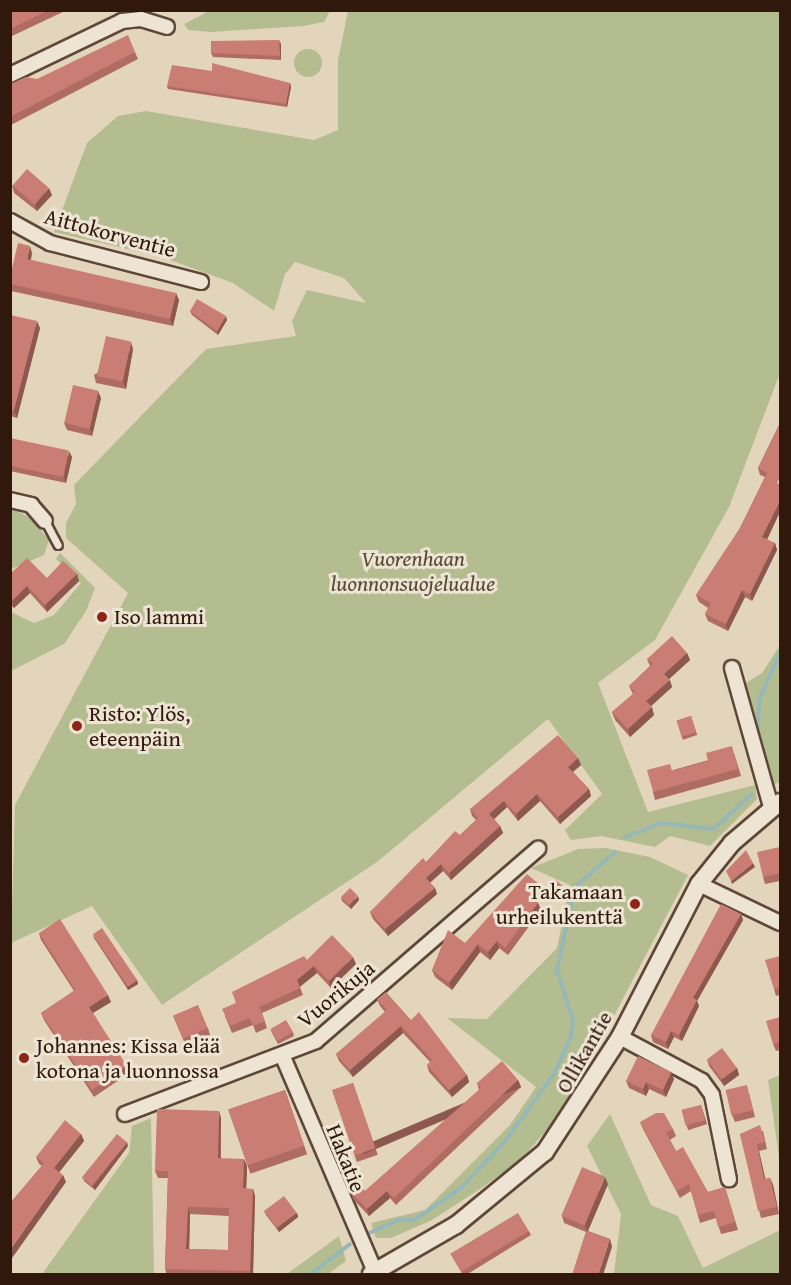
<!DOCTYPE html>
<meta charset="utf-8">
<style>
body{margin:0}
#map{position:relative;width:791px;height:1285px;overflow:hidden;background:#e3d5bb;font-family:"Gentium Book Plus",serif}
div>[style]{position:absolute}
.green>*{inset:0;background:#b4bd90}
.round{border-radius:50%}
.stream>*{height:4px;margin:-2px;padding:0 2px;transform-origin:2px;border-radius:2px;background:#96b8b7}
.roads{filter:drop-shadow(2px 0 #5e4738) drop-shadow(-2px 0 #5e4738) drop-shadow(0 2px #5e4738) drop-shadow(0 -2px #5e4738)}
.service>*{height:7px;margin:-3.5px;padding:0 3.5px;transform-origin:3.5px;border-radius:3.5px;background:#ede4d3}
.minor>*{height:14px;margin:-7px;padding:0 7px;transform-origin:7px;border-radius:7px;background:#ede4d3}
.tertiary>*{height:16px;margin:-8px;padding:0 8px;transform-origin:8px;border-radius:8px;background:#ede4d3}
.wall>*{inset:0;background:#ae6c63;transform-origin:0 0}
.shaded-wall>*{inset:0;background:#8d5850;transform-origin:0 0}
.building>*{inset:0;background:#ca7d73;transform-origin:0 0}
.dots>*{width:16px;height:16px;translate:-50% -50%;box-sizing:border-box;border:3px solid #ede4d3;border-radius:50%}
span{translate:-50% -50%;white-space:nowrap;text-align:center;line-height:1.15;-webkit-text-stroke:6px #ede4d3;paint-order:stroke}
.street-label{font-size:22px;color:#31180c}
.park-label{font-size:22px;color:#584a34;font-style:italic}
.poi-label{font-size:22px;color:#31180c}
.left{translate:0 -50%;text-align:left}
.right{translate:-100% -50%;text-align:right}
.frame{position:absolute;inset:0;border:12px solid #31180c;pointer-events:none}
</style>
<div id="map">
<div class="green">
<div style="clip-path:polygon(209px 11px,209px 10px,330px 11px,324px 22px,303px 26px,211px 32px,188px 30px,184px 24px)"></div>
<div style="clip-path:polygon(348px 11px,780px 11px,780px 373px,729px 507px,655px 640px,598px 683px,648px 812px,755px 785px,757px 799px,710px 846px,670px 836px,655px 847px,601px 836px,571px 840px,565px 830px,602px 794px,548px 719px,377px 862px,162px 1005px,92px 906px,11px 943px,15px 805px,128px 593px,66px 538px,66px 523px,76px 504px,74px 485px,206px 349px,296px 336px,292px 321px,307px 290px,366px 303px,344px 278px,295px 262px,285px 274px,274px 311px,233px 283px,162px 257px,54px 232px,87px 143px,118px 116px,146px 111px,314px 140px,338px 130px,338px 60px)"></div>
<div class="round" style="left:294px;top:49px;width:28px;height:28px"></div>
<div style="clip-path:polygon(11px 507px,30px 518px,49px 540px,44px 555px,11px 569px)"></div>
<div style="clip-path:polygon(60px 553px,95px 588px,86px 611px,64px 644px,11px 671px,11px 612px,34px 623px,54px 615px,81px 583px,56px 559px)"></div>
<div style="clip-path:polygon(780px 645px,780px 782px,772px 785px,741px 686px,762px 673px)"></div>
<div style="clip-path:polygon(606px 848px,650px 857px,688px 875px,566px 1107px,521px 1160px,480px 1189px,432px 1220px,391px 1238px,376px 1238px,371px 1223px,425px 1210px,510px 1125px,536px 1087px,447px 1018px,487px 1019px,557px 948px,570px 885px,531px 868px,578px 849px)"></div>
<div style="clip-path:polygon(780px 1075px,780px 1164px,768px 1080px)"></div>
<div style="clip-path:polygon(610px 1114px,651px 1205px,678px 1216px,703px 1268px,780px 1230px,780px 1274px,614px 1274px,621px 1214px,587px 1146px)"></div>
<div style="clip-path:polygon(151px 1118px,154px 1274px,42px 1274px,129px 1153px,132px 1126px)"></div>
<div style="clip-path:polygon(339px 1236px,346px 1261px,328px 1274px,287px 1274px)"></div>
</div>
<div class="stream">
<div style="left:758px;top:730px;width:30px;rotate:-88deg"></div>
<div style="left:759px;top:700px;width:51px;rotate:-65.9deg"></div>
<div style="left:625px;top:837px;width:39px;rotate:-21deg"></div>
<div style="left:661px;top:823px;width:52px;rotate:6.6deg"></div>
<div style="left:713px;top:829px;width:52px;rotate:-41.9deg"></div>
<div style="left:367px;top:1234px;width:35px;rotate:-24deg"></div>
<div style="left:399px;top:1220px;width:15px"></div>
<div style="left:414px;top:1220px;width:55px;rotate:-34deg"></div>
<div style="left:460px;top:1189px;width:67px;rotate:-46.8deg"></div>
<div style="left:506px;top:1140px;width:82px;rotate:-54deg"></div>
<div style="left:554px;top:1074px;width:41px;rotate:-65.3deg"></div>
<div style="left:571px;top:1037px;width:17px;rotate:-83deg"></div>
<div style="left:573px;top:1020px;width:52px;rotate:-107.7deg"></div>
<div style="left:557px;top:970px;width:85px;rotate:-77.8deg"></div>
<div style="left:575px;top:887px;width:53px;rotate:-41.2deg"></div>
<div style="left:311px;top:1274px;width:49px;rotate:-37.6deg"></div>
</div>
<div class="roads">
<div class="service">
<div style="left:45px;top:521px;width:27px;rotate:62deg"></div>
</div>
<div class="minor">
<div style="left:10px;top:75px;width:124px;rotate:-25.7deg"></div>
<div style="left:122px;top:21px;width:19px;rotate:-6deg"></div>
<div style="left:141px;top:19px;width:27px;rotate:17deg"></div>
<div style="left:10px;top:221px;width:46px;rotate:28.8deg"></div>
<div style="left:50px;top:243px;width:156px;rotate:14.5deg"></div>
<div style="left:10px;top:500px;width:22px;rotate:13deg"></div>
<div style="left:31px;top:505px;width:21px;rotate:49deg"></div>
<div style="left:732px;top:668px;width:144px;rotate:74.3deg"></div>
<div style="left:699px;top:884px;width:90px;rotate:25.7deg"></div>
<div style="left:620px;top:1037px;width:93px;rotate:28.2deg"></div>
<div style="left:702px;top:1081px;width:17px;rotate:54deg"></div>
<div style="left:712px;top:1095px;width:86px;rotate:78.6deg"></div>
<div style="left:283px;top:1057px;width:234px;rotate:66.8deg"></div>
<div style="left:125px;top:1114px;width:204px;rotate:-20.9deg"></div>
<div style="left:316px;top:1041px;width:294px;rotate:-40.9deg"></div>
</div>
<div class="tertiary">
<div style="left:371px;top:1274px;width:98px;rotate:-30deg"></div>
<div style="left:456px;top:1225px;width:115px;rotate:-39.4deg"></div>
<div style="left:545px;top:1152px;width:137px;rotate:-56.9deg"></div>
<div style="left:620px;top:1037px;width:172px;rotate:-62.7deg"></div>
<div style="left:699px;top:884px;width:53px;rotate:-51.2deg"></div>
<div style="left:732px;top:843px;width:63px;rotate:-40.5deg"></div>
</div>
</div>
<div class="wall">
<div style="clip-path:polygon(10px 10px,67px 10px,10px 37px)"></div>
<div style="clip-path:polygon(281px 44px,281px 60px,213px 57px,211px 53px)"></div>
<div style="clip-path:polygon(135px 52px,138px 59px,11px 125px,10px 128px,10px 84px,37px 79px)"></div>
<div style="clip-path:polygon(290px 83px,291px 87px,287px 107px,168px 89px,167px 86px)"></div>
<div style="clip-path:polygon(12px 185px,52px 195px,37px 211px,14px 193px)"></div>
<div style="clip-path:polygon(32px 253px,31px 260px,179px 300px,173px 326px,11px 291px,10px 284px)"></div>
<div style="clip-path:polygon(190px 311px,227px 320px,218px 335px,192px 315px)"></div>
<div style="clip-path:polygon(10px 315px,40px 328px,17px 418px,10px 416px)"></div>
<div style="clip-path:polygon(133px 349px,126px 389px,96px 383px,94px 375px)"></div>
<div style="clip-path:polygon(101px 398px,92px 436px,67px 430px,64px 423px)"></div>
<div style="clip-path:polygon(780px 423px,767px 540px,775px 543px,777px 550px,752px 601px,745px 597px,728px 631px,708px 621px,705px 614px,708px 608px,699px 602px,696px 595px,740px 528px,765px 477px,760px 475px,758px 468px)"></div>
<div style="clip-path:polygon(10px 438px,72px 457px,66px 483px,10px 471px)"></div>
<div style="clip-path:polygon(10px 574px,47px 578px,77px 574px,79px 581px,47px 612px,30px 593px,14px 608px,10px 604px)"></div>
<div style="clip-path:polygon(687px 653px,690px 660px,669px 679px,672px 687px,651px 706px,654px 715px,630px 737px,615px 720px,612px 712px,633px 694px,629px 686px,650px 666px,647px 659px)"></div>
<div style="left:691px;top:716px;width:20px;height:15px;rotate:72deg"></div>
<div style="clip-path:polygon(734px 753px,741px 776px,655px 800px,653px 792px,673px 770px)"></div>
<div style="clip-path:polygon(578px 758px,581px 765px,573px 772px,589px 789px,591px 796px,560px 824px,540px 801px,518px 821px,507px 807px,494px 819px,500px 826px,503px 833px,451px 880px,443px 871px,430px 883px,435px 888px,437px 894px,388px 936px,373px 919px,370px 912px,426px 862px,460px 835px,476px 820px,472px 816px,470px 809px)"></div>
<div style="clip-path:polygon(780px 847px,780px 881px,765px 884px,763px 877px)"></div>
<div style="clip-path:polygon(549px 886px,567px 891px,560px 898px,550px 889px)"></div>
<div style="clip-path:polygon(543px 892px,536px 901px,538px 903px,541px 910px,508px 955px,499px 948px,490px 960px,480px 952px,452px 990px,435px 977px,432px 970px,465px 943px)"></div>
<div style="clip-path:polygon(341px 897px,359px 900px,351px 909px,342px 901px)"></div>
<div style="clip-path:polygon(741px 914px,743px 920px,697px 1001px,699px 1006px,682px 1041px,674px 1037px,668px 1049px,653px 1042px,651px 1035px)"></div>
<div style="clip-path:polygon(39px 933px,111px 1002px,93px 1013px,129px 1073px,94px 1097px,44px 1020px,41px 1013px,74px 991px,41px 940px)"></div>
<div style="clip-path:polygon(93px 935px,137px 980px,138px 984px,128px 990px,94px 938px)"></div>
<div style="clip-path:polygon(780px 956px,780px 995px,776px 996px,774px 989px)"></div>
<div style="clip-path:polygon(307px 960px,356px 964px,331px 988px,317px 973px,300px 987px,303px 995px,262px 1013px,267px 1028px,256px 1033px,253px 1025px,232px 1033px,225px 1016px,236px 1003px)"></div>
<div style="clip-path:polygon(377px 999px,411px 1020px,467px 1075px,469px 1082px,452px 1097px,429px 1072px,427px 1065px,430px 1062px,403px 1033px,353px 1077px,339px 1061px,336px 1054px,385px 1012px,380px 1006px)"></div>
<div style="clip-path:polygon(173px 1016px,208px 1028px,210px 1035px,186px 1046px)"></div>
<div style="clip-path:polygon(780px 1017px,780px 1050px,776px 1051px,773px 1044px)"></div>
<div style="clip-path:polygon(271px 1031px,293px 1032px,294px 1036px,278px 1044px)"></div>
<div style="clip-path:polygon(707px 1059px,737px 1068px,739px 1075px,724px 1086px,709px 1066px)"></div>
<div style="clip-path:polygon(674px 1079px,666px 1097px,649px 1089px,646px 1096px,629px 1088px,626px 1081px)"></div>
<div style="clip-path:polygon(518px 1080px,521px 1087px,396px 1205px,390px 1198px,369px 1216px,353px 1199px,351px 1192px,365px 1191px,479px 1090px,477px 1083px)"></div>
<div style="left:353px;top:1083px;width:76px;height:22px;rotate:71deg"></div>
<div style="left:285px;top:1090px;width:68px;height:60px;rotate:71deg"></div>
<div style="clip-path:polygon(749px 1093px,755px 1117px,735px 1122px,732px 1115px)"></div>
<div style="left:701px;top:1105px;width:20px;height:20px;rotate:72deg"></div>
<div style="clip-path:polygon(evenodd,221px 1118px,221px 1159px,244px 1159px,247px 1166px,246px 1189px,253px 1189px,255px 1196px,253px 1275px,167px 1275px,165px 1269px,168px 1178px,158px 1178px,155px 1171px,221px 1118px,190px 1214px,229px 1216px,228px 1250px,189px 1249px,190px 1214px)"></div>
<div style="clip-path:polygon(640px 1122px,673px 1129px,676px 1136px,670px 1140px,676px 1151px,708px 1192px,725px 1187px,738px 1230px,721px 1234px,716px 1218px,700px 1223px,691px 1191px,680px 1198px,643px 1129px)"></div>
<div style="clip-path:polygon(763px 1131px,767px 1149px,759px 1151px,765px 1179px,770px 1178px,773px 1185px,779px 1214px,761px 1218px,740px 1134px)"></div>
<div style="clip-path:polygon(81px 1134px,84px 1141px,59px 1172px,66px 1182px,39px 1164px,36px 1157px)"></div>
<div style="clip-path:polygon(128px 1146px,95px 1190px,85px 1182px,83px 1179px)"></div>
<div style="clip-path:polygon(608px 1184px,588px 1231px,610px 1239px,612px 1247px,586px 1232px,564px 1223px,562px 1216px)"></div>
<div style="clip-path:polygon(264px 1211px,297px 1213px,298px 1217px,279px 1232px,266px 1215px)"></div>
<div style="clip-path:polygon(529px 1231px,531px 1235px,466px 1275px,463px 1275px,451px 1254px)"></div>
</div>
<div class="shaded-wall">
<div style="clip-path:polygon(279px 40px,281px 44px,281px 60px,280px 56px)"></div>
<div style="clip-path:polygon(290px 83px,291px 87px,287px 107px,286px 104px)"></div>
<div style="clip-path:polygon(49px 188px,52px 195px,37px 211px,35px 204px)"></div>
<div style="clip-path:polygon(30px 246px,32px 253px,29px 266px,27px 259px)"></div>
<div style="clip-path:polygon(176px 293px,179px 300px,173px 326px,170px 319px)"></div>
<div style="clip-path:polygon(226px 316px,227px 320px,218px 335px,217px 331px)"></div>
<div style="clip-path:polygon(37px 321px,40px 328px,17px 418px,14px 410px)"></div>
<div style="clip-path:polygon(131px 342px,133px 349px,126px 389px,123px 382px)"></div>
<div style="clip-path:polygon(98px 391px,101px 398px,92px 436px,90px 428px)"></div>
<div style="clip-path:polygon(69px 451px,72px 457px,66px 483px,64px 477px)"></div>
<div style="clip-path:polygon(780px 500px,780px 512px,765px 544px,762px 537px)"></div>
<div style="clip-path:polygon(775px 543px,777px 550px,752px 601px,750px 594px)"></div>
<div style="clip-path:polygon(77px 574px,79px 581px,47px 612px,45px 605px)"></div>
<div style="clip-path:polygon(27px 586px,30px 593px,14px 608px,12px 601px)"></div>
<div style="clip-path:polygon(742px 590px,745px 597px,728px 631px,726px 624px)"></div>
<div style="clip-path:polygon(687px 653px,690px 660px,667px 681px,664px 674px)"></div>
<div style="clip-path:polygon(670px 680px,672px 687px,649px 708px,646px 701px)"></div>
<div style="clip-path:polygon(652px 707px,654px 715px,630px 737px,628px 729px)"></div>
<div style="clip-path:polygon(578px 758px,581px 765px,571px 773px,568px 767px)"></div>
<div style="clip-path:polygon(589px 789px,591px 796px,560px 824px,558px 817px)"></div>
<div style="clip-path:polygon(537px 794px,540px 801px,518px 821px,516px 814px)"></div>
<div style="clip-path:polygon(504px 801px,507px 807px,492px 821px,489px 814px)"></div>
<div style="clip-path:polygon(500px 826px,503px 833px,451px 880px,449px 873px)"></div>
<div style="clip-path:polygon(753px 863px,755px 867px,732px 884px,731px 881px)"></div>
<div style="clip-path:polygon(441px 864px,443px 871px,428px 884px,426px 878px)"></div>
<div style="clip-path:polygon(540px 885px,543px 892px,533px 904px,531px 897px)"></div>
<div style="clip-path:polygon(435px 888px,437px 894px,388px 936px,385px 929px)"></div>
<div style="clip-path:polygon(565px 888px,567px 891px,560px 898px,559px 895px)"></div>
<div style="clip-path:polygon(358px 896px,359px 900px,351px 909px,350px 905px)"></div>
<div style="left:538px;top:903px;width:8px;height:56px;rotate:67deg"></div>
<div style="clip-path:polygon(741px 914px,743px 920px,697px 1001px,699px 1006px,682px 1041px,679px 1035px,693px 998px)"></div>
<div style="clip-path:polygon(497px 941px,499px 948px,490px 960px,488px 952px)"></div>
<div style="clip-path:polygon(478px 944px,480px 952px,452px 990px,449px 983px)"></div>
<div style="clip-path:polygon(353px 957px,356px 964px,331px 988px,329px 981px)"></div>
<div style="clip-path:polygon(314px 966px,317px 973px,299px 987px,297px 980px)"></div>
<div style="clip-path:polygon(137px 980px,138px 984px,128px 990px,127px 987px)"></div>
<div style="clip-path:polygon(108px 995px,111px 1002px,91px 1014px,89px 1007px)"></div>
<div style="clip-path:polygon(401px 1026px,403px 1033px,353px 1077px,350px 1070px)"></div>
<div style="clip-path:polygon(671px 1031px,674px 1037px,668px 1049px,666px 1042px)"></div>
<div style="left:127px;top:1066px;width:7px;height:42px;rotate:74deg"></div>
<div style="clip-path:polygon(737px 1068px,739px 1075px,724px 1086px,721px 1079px)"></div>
<div style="clip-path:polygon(671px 1072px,674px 1079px,666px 1097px,663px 1090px)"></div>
<div style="clip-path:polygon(467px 1075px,469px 1082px,452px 1097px,449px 1090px)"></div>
<div style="left:518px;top:1080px;width:8px;height:171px;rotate:67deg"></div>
<div style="clip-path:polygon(646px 1082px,649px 1089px,646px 1096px,643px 1089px)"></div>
<div style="clip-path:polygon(219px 1111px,221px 1118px,220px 1166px,218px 1158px)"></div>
<div style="clip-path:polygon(81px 1134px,84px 1141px,57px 1175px,54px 1168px)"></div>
<div style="clip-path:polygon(127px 1142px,128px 1146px,95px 1190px,93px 1186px)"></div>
<div style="clip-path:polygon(757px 1144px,759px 1151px,767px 1186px,764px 1179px)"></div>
<div style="clip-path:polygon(244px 1159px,247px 1166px,246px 1196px,243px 1188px)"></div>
<div style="clip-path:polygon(63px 1175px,66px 1182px,10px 1261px,10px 1250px)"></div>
<div style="clip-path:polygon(605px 1177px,608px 1184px,587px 1233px,585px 1225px)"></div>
<div style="clip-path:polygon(770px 1178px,773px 1185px,779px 1214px,777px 1207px)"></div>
<div style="clip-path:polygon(253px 1189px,255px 1196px,253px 1275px,251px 1275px,250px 1271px)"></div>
<div style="clip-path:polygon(387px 1191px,390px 1198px,369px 1216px,367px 1209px)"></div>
<div style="clip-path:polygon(188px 1207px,190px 1214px,189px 1256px,186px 1249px)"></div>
<div style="clip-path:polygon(297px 1213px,298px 1217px,279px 1232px,277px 1228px)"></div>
<div style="clip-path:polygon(610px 1239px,612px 1247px,603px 1275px,598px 1275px)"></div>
</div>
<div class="building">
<div style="clip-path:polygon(10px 10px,49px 10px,10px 29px)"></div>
<div style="clip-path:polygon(128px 35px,135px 52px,10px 117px,10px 84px,26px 77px,37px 79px)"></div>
<div style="clip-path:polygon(279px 40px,280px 56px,211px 53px,211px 41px)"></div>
<div style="clip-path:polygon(212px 63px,290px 83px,286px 104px,167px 86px,172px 65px,212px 71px)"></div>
<div style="left:27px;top:169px;width:29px;height:22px;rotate:41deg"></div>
<div style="clip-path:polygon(18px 243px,30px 246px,27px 259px,176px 293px,170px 319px,10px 284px,10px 277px)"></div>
<div style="clip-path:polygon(197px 299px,226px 316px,217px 331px,190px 311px)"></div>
<div style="clip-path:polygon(10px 315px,37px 321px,14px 410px,10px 410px)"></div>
<div style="left:106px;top:336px;width:26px;height:41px;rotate:13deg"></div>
<div style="left:73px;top:385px;width:26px;height:39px;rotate:13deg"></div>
<div style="clip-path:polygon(780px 423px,780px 477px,777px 483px,780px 485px,780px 500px,762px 537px,775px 543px,750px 594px,742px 590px,726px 624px,705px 614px,711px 603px,696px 595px,740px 528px,767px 473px,758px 468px)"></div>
<div style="left:10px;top:438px;width:60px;height:27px;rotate:12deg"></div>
<div style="clip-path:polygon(27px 558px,47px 578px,63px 561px,77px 574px,45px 605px,27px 586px,12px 601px,10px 600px,10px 574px)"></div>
<div style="clip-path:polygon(672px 636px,687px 653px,664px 674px,670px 680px,646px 701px,652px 707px,628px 729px,612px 712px,635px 692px,629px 686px,653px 664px,647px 659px)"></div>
<div style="left:691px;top:716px;width:17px;height:15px;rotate:73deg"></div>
<div style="clip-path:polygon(558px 735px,578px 758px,568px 767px,589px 789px,558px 817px,537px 794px,516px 814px,504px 801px,489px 814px,500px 826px,449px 873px,441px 864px,426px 878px,435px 888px,385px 929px,370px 912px,423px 858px,426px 862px,455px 831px,460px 835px,478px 818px,470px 809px)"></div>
<div style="clip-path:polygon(732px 746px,738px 769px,653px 792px,647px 770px,670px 764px,672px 771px,708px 761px,706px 753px)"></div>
<div style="clip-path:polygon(780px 847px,780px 873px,763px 877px,757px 852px)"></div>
<div style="clip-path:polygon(746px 850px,753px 863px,731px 881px,726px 871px)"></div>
<div style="clip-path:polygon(527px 874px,540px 885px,531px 897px,538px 903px,505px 948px,497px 941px,488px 952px,478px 944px,449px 983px,432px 970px,448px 930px,465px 943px)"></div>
<div style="left:555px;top:879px;width:13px;height:9px;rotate:42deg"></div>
<div style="left:350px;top:888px;width:11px;height:13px;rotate:45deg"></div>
<div style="clip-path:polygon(721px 904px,741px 914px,693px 998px,697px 1000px,679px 1035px,671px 1031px,666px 1042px,651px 1035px)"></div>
<div style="clip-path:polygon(60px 919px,108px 995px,89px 1007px,127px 1066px,92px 1090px,41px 1013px,75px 990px,39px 933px)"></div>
<div style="left:102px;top:928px;width:63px;height:11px;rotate:56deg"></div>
<div style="clip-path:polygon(332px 935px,353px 957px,329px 981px,314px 966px,297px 980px,300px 988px,259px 1007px,265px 1021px,253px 1026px,250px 1018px,230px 1026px,222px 1009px,236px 1003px,232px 992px,304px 956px,307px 960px)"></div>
<div style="clip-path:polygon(780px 956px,780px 987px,774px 989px,765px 960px)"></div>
<div style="clip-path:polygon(386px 992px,411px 1020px,419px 1012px,467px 1075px,449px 1090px,427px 1065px,432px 1060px,401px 1026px,350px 1070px,336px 1054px,387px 1010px,377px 999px)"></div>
<div style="left:198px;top:1005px;width:25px;height:27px;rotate:67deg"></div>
<div style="clip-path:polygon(780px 1017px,780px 1042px,773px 1044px,766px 1021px)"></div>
<div style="left:286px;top:1020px;width:14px;height:18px;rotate:60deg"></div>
<div style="left:722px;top:1048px;width:25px;height:19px;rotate:53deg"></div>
<div style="clip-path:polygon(638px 1056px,671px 1072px,663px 1090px,646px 1082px,643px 1089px,626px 1081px)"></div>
<div style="clip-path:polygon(502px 1061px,518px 1080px,394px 1198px,387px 1191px,367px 1209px,351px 1192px,359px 1184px,365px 1191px,481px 1088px,477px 1083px)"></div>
<div style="left:353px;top:1083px;width:69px;height:22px;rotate:71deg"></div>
<div style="left:747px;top:1085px;width:26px;height:22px;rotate:77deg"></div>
<div style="left:285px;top:1090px;width:59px;height:60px;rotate:71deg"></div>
<div style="left:701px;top:1105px;width:16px;height:20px;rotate:76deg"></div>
<div style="clip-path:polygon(evenodd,157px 1109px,219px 1111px,218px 1158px,244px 1159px,243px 1188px,253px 1189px,250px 1271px,165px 1269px,168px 1171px,155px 1171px,157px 1109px,188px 1207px,229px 1208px,228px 1250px,186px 1249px,188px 1207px)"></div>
<div style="clip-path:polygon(656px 1113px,664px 1113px,673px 1129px,666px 1133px,676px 1151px,683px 1147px,708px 1192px,725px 1187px,735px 1222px,718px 1227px,714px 1211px,698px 1215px,689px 1184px,677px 1191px,640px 1122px)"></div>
<div style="clip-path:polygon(65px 1120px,81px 1134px,54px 1168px,63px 1175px,10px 1250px,10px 1203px,44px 1163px,36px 1157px)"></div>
<div style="clip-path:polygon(760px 1125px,765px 1142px,757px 1144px,764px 1179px,770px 1178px,777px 1207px,758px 1211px,740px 1134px)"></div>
<div style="left:117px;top:1134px;width:13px;height:56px;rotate:39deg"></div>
<div style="left:582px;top:1167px;width:25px;height:53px;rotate:23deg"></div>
<div style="left:284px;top:1196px;width:21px;height:25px;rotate:53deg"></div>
<div style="left:518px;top:1213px;width:21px;height:79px;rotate:59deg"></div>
<div style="clip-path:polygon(586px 1231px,610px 1239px,598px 1275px,572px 1275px)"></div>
</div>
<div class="dots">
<div style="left:102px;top:617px;background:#8f2418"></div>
<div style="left:77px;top:726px;background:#8f2418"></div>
<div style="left:635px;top:904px;background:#8f2418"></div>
<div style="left:24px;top:1058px;background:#8f2418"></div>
</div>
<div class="street-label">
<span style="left:110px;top:233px;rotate:15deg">Aittokorventie</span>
<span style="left:336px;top:994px;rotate:-39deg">Vuorikuja</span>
<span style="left:584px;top:1052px;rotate:-60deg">Ollikantie</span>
<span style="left:346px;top:1158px;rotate:68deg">Hakatie</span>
</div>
<div class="park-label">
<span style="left:413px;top:571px">Vuorenhaan<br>luonnonsuojelualue</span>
</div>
<div class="poi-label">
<span class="left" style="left:114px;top:617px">Iso lammi</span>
<span class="left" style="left:89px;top:726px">Risto: Ylös,<br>eteenpäin</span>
<span class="right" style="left:623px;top:904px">Takamaan<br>urheilukenttä</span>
<span class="left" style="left:36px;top:1058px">Johannes: Kissa elää<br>kotona ja luonnossa</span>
</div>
<div class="frame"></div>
</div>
